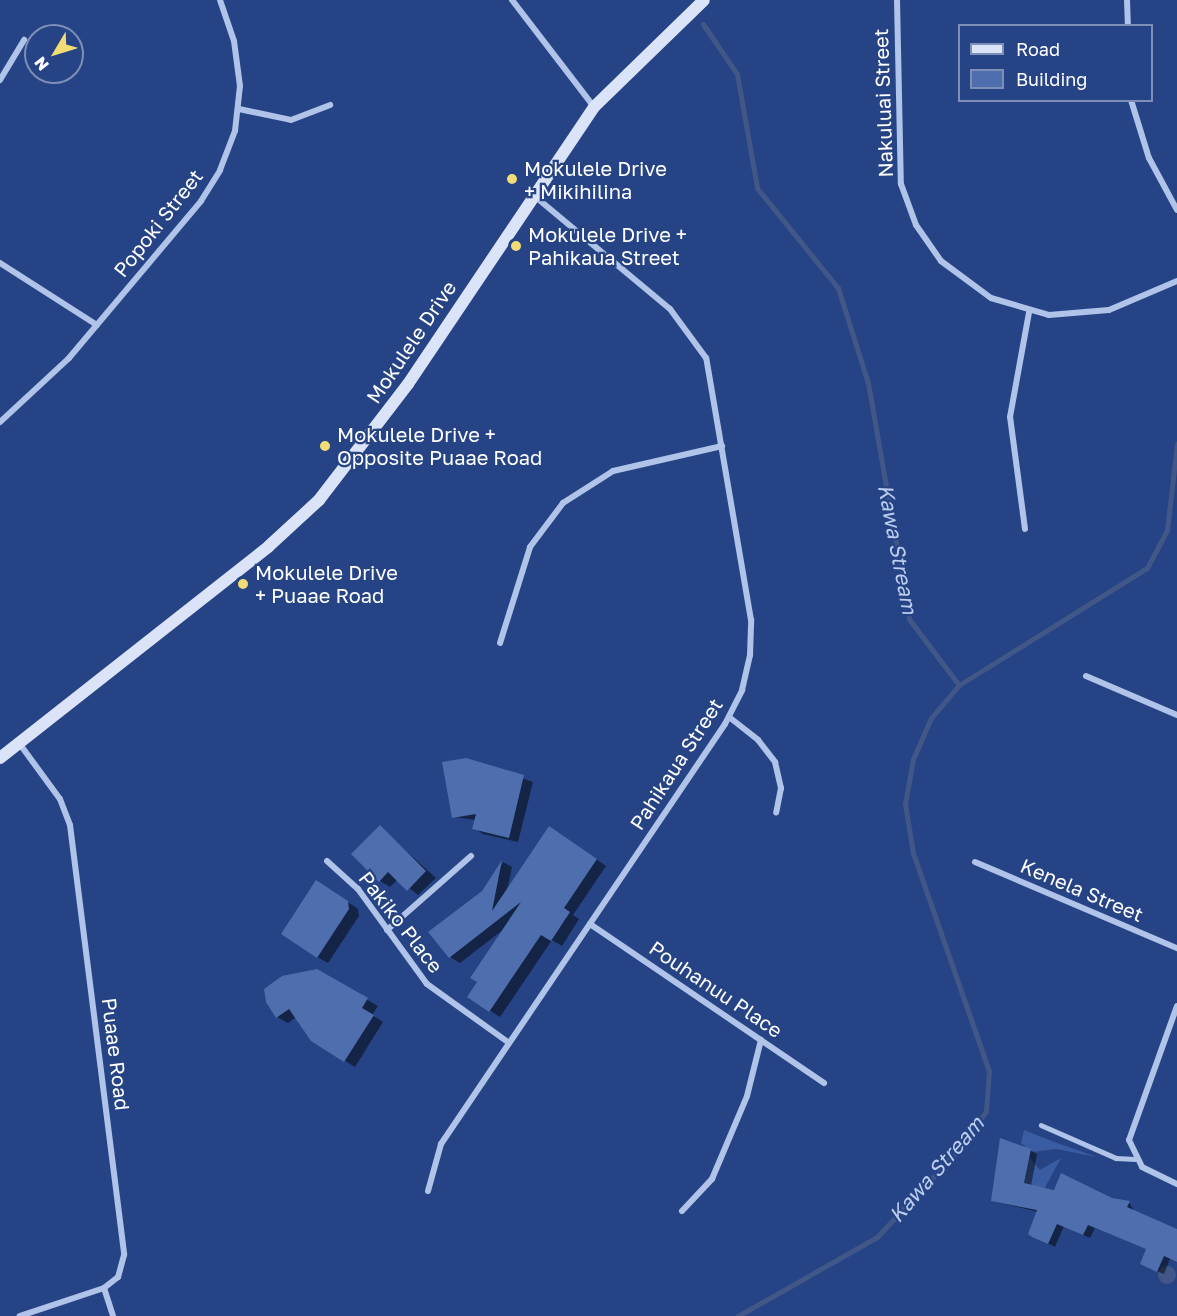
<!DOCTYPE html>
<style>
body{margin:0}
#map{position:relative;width:1177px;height:1316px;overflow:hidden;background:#264485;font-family:"Golos Text",sans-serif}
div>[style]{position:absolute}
.green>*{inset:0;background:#3a5ca2}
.water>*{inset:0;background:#415787}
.round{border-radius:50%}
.shadow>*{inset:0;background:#0007}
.stream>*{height:5px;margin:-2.5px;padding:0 2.5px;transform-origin:2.5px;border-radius:2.5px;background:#415787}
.building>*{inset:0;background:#4e6ead}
.lane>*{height:4.5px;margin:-2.25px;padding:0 2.25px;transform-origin:2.25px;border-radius:2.25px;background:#b0c3e8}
.street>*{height:6px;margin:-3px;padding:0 3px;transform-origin:3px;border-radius:3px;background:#b0c3e8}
.secondary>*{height:12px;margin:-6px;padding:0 6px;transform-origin:6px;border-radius:6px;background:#dae3f7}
.dots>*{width:16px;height:16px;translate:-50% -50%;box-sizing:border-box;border:3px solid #264485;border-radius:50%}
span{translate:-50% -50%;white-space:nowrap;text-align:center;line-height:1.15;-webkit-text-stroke:4.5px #264485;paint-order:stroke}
.street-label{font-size:20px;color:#fff}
.poi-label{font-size:20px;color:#fff}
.left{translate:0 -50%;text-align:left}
.water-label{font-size:21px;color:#bccdef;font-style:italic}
.legend{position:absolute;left:958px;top:24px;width:195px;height:78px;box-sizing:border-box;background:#264485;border:2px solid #7d8fb6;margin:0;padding:8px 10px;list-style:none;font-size:18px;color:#fff}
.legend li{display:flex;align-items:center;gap:12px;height:30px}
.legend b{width:30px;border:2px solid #7d8fb6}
.north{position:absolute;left:24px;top:24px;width:60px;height:60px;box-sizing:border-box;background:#264485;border:2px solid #7d8fb6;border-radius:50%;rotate:232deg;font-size:16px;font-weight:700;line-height:24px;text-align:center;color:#fff}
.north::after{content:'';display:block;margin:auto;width:21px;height:27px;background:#f1dc75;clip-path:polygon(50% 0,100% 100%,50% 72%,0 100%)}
</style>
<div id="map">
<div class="green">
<div style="clip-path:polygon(1024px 1130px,1057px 1143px,1097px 1157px,1056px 1149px,1032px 1152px,1021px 1143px)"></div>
<div style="clip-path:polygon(1029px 1157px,1040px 1170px,1061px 1158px,1043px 1191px,1024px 1183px)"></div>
</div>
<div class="water">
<div class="round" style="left:1158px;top:1266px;width:18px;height:18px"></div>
</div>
<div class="shadow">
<div style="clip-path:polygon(466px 759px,533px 782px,518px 842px,483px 834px,474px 828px,476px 820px,453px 817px)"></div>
<div style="clip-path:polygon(380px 827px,436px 878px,418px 895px,398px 879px,390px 887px,380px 881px)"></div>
<div style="clip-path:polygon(560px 834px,606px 866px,573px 915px,579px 919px,562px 946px,552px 940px,500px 1017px,469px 997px,504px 929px,460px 963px,450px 957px,503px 862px,512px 867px,507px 891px)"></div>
<div style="clip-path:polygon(327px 888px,358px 909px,359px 916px,328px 963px,317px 957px)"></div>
<div style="clip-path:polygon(317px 971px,378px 1006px,372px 1015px,383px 1022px,355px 1067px,312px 1040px,296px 1017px,288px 1023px,277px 1017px)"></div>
<div style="clip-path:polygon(1030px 1150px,1037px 1154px,1031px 1186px,1129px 1202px,1134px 1211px,1177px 1231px,1177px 1261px,1170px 1259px,1164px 1274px,1149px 1268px,1147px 1249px,1095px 1228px,1090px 1238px,1064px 1226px,1055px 1247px,1036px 1237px,1038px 1212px,993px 1201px)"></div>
</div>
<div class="stream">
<div style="left:703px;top:24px;width:60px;rotate:55.8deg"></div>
<div style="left:737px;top:74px;width:116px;rotate:80deg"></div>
<div style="left:757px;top:188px;width:129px;rotate:51deg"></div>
<div style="left:838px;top:288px;width:100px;rotate:72.5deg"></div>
<div style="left:868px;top:383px;width:240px;rotate:80.1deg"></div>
<div style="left:909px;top:619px;width:83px;rotate:52.9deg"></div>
<div style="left:959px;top:685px;width:43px;rotate:130.3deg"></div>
<div style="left:931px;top:718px;width:45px;rotate:113.7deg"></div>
<div style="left:913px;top:759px;width:46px;rotate:100.1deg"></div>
<div style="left:905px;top:804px;width:50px;rotate:80.7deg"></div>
<div style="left:913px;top:853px;width:231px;rotate:70.8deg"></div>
<div style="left:989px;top:1071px;width:40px;rotate:94.3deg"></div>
<div style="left:986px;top:1111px;width:45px;rotate:125.1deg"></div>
<div style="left:960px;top:1148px;width:122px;rotate:133deg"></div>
<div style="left:877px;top:1237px;width:160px;rotate:150.4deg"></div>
<div style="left:959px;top:685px;width:221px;rotate:-31.9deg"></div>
<div style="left:1147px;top:568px;width:43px;rotate:-62.2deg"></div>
<div style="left:1167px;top:530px;width:87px;rotate:-83.4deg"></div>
</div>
<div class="building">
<div style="clip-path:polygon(466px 758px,524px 775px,509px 838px,472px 829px,476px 814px,452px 818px,442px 762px)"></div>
<div style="clip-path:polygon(380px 825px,426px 871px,407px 891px,388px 872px,379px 882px,351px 854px)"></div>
<div style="clip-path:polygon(549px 826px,597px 859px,564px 908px,570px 912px,551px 941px,541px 935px,489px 1012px,467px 997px,477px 982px,470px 978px,521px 902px,449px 958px,428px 932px,482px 891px,502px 860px,492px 911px)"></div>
<div style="clip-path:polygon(316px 880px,348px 901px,349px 909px,317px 958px,281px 934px)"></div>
<div style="clip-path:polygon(317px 969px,368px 998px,362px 1008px,374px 1015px,344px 1062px,311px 1041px,289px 1009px,276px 1018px,266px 1002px,264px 989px,282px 976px)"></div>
<div style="clip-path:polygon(1000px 1138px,1031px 1149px,1024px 1183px,1054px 1190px,1061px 1173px,1112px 1198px,1130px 1201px,1127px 1207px,1177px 1229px,1177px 1262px,1164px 1256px,1157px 1272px,1140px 1264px,1146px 1249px,1088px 1225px,1083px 1235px,1057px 1224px,1048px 1244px,1032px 1237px,1028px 1234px,1037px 1210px,991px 1201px)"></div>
</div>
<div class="lane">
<div style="left:1041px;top:1125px;width:82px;rotate:23.7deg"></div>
<div style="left:1116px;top:1158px;width:19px;rotate:3deg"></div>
</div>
<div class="street">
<div style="left:512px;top:0;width:135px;rotate:52.5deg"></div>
<div style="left:897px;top:0;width:184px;rotate:88.8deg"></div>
<div style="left:901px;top:184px;width:44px;rotate:69.9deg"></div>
<div style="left:916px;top:225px;width:44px;rotate:55.2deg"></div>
<div style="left:941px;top:261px;width:62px;rotate:36.5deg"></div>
<div style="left:991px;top:298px;width:60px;rotate:16.3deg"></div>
<div style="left:1049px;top:315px;width:60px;rotate:-4.8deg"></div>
<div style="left:1109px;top:310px;width:74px;rotate:-23.1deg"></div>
<div style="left:1127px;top:0;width:26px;rotate:88deg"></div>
<div style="left:0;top:80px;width:47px;rotate:-59deg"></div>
<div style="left:1131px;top:100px;width:61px;rotate:72.8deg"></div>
<div style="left:1149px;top:158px;width:59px;rotate:61.7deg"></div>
<div style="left:239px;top:109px;width:53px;rotate:11.9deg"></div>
<div style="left:291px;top:120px;width:42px;rotate:-21deg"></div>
<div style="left:0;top:263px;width:115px;rotate:32.6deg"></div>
<div style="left:0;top:422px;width:94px;rotate:-42.8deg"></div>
<div style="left:69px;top:358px;width:205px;rotate:-49.9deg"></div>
<div style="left:201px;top:201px;width:36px;rotate:-58deg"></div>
<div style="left:220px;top:170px;width:42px;rotate:-69deg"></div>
<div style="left:235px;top:131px;width:45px;rotate:-83.7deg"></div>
<div style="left:240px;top:86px;width:45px;rotate:-97.6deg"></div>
<div style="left:234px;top:41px;width:43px;rotate:-108.9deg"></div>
<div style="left:1025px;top:529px;width:113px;rotate:-97.6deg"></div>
<div style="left:1010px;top:417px;width:107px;rotate:-79.7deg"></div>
<div style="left:500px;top:643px;width:101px;rotate:-72.6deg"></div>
<div style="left:530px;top:547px;width:55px;rotate:-53.1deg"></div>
<div style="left:563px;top:503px;width:59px;rotate:-32.6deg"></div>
<div style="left:613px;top:471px;width:112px;rotate:-12.9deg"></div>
<div style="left:1086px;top:676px;width:99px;rotate:23.2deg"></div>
<div style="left:729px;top:717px;width:37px;rotate:38deg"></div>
<div style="left:758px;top:740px;width:28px;rotate:52deg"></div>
<div style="left:775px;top:762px;width:27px;rotate:77deg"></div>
<div style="left:781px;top:788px;width:25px;rotate:101deg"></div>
<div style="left:19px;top:743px;width:69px;rotate:53.8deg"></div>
<div style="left:60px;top:799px;width:28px;rotate:69deg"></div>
<div style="left:70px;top:825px;width:433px;rotate:82.8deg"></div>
<div style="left:124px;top:1255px;width:23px;rotate:105deg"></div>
<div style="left:118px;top:1277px;width:18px;rotate:142deg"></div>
<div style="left:104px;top:1288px;width:89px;rotate:161.6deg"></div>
<div style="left:327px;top:861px;width:42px;rotate:42.1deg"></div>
<div style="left:358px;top:889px;width:117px;rotate:54deg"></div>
<div style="left:427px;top:984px;width:101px;rotate:35.7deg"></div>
<div style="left:975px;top:862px;width:220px;rotate:23.1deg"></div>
<div style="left:590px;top:924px;width:283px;rotate:34.2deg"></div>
<div style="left:387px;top:930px;width:112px;rotate:-41.4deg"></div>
<div style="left:1177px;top:1006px;width:142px;rotate:109.7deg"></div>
<div style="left:1129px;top:1140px;width:30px;rotate:64deg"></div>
<div style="left:1142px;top:1167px;width:39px;rotate:26deg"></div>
<div style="left:428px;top:1191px;width:49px;rotate:-74.5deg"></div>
<div style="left:441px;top:1144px;width:507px;rotate:-55.93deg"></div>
<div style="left:725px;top:724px;width:38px;rotate:-63deg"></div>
<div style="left:742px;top:690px;width:36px;rotate:-77deg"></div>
<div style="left:750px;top:655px;width:35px;rotate:-88deg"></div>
<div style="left:751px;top:620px;width:266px;rotate:-99.7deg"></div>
<div style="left:706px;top:358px;width:61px;rotate:-126.3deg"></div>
<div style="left:670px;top:309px;width:178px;rotate:-140.2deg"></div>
<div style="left:682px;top:1211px;width:44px;rotate:-46.8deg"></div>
<div style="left:712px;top:1179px;width:90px;rotate:-67.1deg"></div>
<div style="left:747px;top:1096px;width:58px;rotate:-76deg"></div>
<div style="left:104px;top:1288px;width:29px;rotate:72deg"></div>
</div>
<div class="secondary">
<div style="left:0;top:758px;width:342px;rotate:-38.2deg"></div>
<div style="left:269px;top:546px;width:68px;rotate:-42.6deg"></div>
<div style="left:319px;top:500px;width:146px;rotate:-52.5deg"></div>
<div style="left:408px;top:384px;width:334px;rotate:-56.1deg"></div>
<div style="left:594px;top:107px;width:153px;rotate:-44.2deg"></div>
</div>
<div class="dots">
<div style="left:512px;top:179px;background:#f1dc75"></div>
<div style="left:516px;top:246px;background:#f1dc75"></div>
<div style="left:325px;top:446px;background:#f1dc75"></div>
<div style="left:243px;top:584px;background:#f1dc75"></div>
</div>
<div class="street-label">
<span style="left:883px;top:103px;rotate:-92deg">Nakuluai Street</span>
<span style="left:158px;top:223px;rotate:-52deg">Popoki Street</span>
<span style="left:411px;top:342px;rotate:-56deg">Mokulele Drive</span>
<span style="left:676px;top:764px;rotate:-57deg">Pahikaua Street</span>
<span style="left:1082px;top:890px;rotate:23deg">Kenela Street</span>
<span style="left:401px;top:922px;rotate:52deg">Pakiko Place</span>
<span style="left:716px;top:989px;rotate:34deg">Pouhanuu Place</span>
<span style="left:116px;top:1054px;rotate:83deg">Puaae Road</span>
</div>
<div class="poi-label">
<span class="left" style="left:524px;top:180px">Mokulele Drive<br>+ Mikihilina</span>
<span class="left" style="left:528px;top:246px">Mokulele Drive +<br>Pahikaua Street</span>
<span class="left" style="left:337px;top:446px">Mokulele Drive +<br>Opposite Puaae Road</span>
<span class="left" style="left:255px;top:584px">Mokulele Drive<br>+ Puaae Road</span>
</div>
<div class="water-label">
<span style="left:898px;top:549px;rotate:79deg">Kawa Stream</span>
<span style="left:936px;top:1169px;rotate:-49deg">Kawa Stream</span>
</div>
<ul class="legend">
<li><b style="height:8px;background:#dae3f7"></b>Road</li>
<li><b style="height:16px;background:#4e6ead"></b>Building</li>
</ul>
<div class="north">N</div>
</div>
